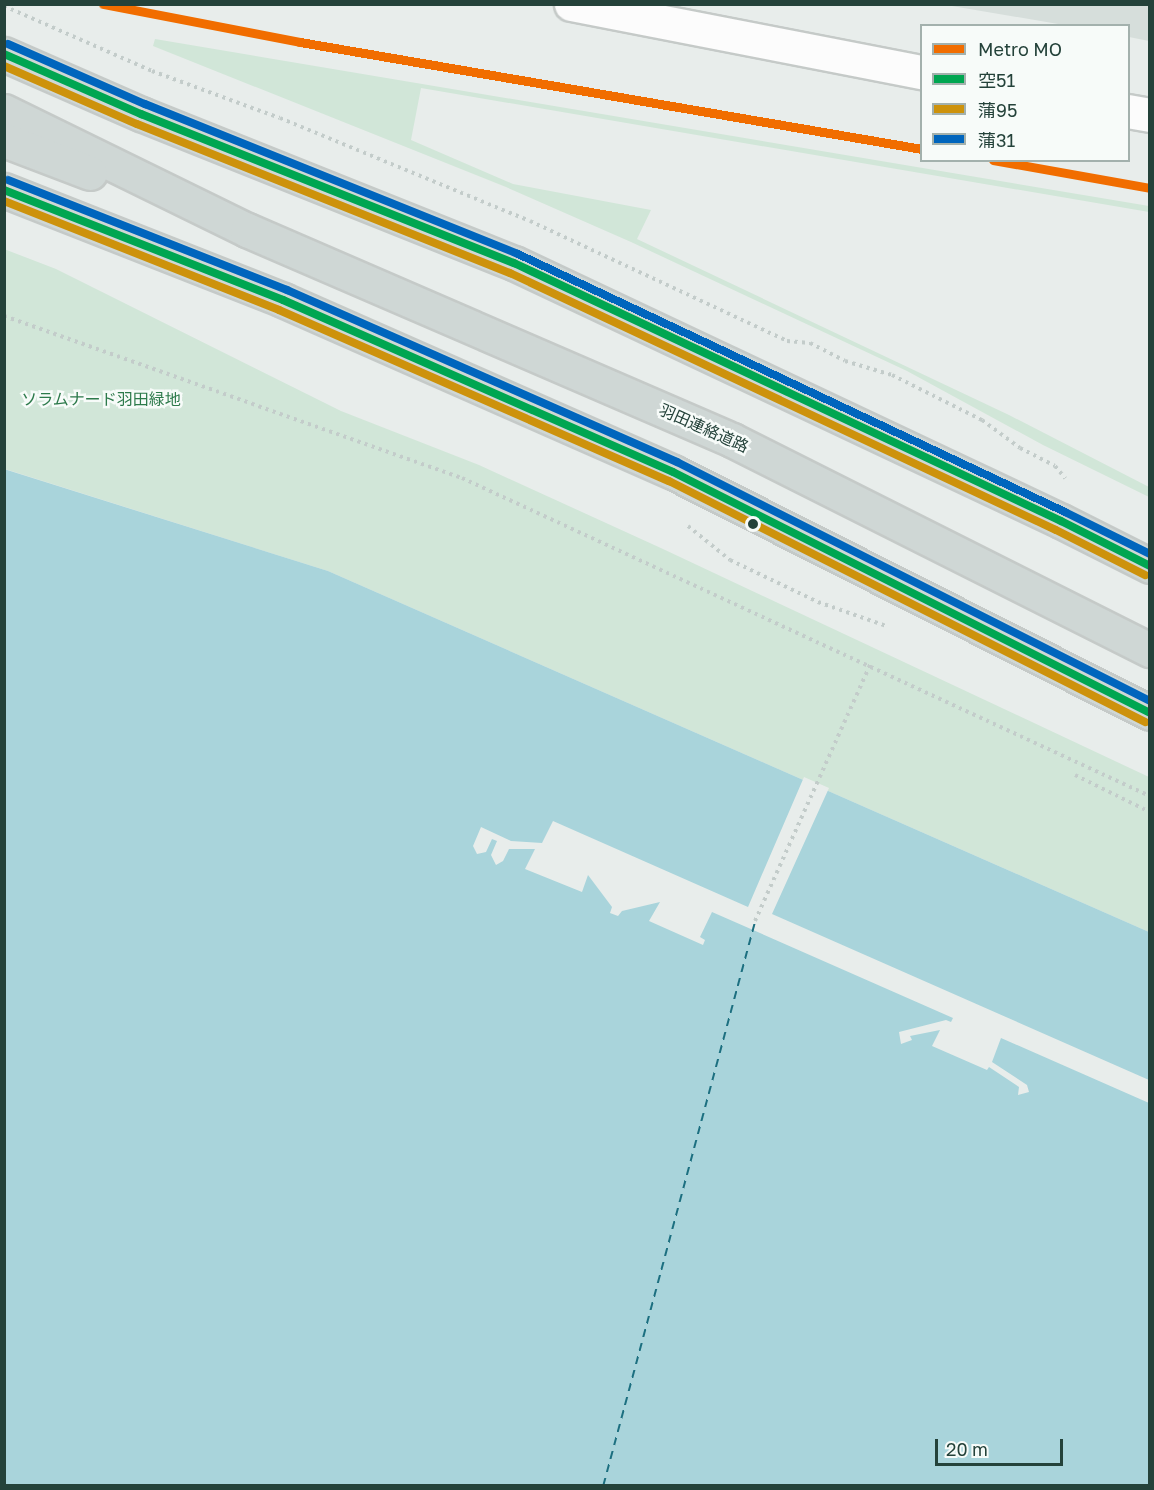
<!DOCTYPE html>
<meta charset="utf-8">
<style>
body{margin:0}
#map{position:relative;width:1154px;height:1490px;overflow:hidden;background:#e8edeb;font-family:"Golos Text","Noto Sans JP",sans-serif}
div>[style]{position:absolute}
.built>*{inset:0;background:#d6dedb}
.green>*{inset:0;background:#d1e6d8}
.water>*{inset:0;background:#a9d4db}
.pier>*{inset:0;background:#e8edeb}
.ferry>*{height:1.5px;margin-top:-0.75px;transform-origin:0;background:repeating-linear-gradient(90deg,#1c6f80 0 8px,transparent 0 14px)}
.path>*{height:4px;margin-top:-2px;transform-origin:0;background:repeating-linear-gradient(90deg,#c3ccca 0 3px,transparent 0 7.5px)}
.roads{filter:drop-shadow(2px 0 #c5cac8) drop-shadow(-2px 0 #c5cac8) drop-shadow(0 2px #c5cac8) drop-shadow(0 -2px #c5cac8)}
.minor>*{height:33px;margin:-16.5px;padding:0 16.5px;transform-origin:16.5px;border-radius:16.5px;background:#fcfcfc}
.major>*{height:33px;margin:-16.5px;padding:0 16.5px;transform-origin:16.5px;border-radius:16.5px;background:#cfd7d5}
.bus-1>*{height:8px;margin:-4px;padding:0 4px;transform-origin:4px;border-radius:4px;background:#00a651}
.bus-2>*{height:8px;margin:-4px;padding:0 4px;transform-origin:4px;border-radius:4px;background:#cd920c}
.bus-3>*{height:8px;margin:-4px;padding:0 4px;transform-origin:4px;border-radius:4px;background:#0065bd}
.metro-1>*{height:9px;margin:-4.5px;padding:0 4.5px;transform-origin:4.5px;border-radius:4.5px;background:#f16d00}
.dots>*{width:16px;height:16px;translate:-50% -50%;box-sizing:border-box;border:3px solid #f7fbf9;border-radius:50%}
span{translate:-50% -50%;white-space:nowrap;text-align:center;line-height:1.15;-webkit-text-stroke:5px #f7fbf9;paint-order:stroke}
.park-label{font-size:16px;color:#2d7a4b}
.street-label{font-size:16px;color:#24423a}
.frame{position:absolute;inset:0;border:6px solid #24423a;pointer-events:none}
.legend{position:absolute;left:920px;top:24px;width:210px;height:138px;box-sizing:border-box;background:#f7fbf9;border:2px solid #a3b1ad;margin:0;padding:8px 10px;list-style:none;font-size:18px;color:#24423a}
.legend li{display:flex;align-items:center;gap:12px;height:30px}
.legend b{width:30px;border:2px solid #a3b1ad}
.scale{position:absolute;left:935px;top:1439px;width:128px;height:27px;box-sizing:border-box;border:3px solid #24423a;border-top:0;padding-left:8px;font-size:18px;line-height:21px;white-space:nowrap;color:#24423a;-webkit-text-stroke:4px #f7fbf9;paint-order:stroke}
</style>
<div id="map">
<div class="built">
<div style="clip-path:polygon(946px 5px,1149px 5px,1149px 41px,1129px 37px,1128px 26px,1064px 25px)"></div>
</div>
<div class="green">
<div style="clip-path:polygon(155px 39px,1149px 206px,1149px 212px,421px 88px,411px 140px,513px 184px,651px 210px,637px 239px,1009px 415px,1149px 487px,1149px 497px,1043px 445px,907px 371px,631px 242px,506px 187px,153px 46px)"></div>
<div style="clip-path:polygon(4px 249px,56px 269px,341px 411px,479px 465px,663px 549px,1149px 777px,1149px 932px,328px 571px,5px 469px)"></div>
</div>
<div class="water">
<div style="clip-path:polygon(4px 469px,328px 571px,1149px 932px,1149px 1485px,5px 1485px)"></div>
</div>
<div class="pier">
<div style="clip-path:polygon(804px 777px,829px 788px,772px 914px,1149px 1080px,1149px 1103px,1001px 1038px,992px 1062px,1027px 1085px,1029px 1092px,1018px 1095px,1019px 1087px,989px 1067px,987px 1070px,932px 1046px,940px 1030px,910px 1036px,912px 1040px,901px 1044px,899px 1032px,946px 1020px,951px 1022px,953px 1018px,712px 912px,700px 937px,705px 940px,703px 945px,649px 921px,660px 902px,622px 911px,618px 916px,610px 913px,612px 907px,588px 875px,582px 892px,525px 869px,535px 849px,509px 849px,503px 861px,496px 865px,491px 855px,497px 841px,492px 839px,486px 852px,477px 854px,473px 846px,481px 827px,511px 841px,542px 843px,553px 821px,748px 907px)"></div>
</div>
<div class="ferry">
<div style="left:603px;top:1486px;width:585px;rotate:-74.94deg"></div>
</div>
<div class="path">
<div style="left:4px;top:6px;width:162px;rotate:23.7deg"></div>
<div style="left:152px;top:71px;width:136px;rotate:20.2deg"></div>
<div style="left:280px;top:118px;width:270px;rotate:22.4deg"></div>
<div style="left:530px;top:221px;width:284px;rotate:25deg"></div>
<div style="left:787px;top:341px;width:23px;rotate:5deg"></div>
<div style="left:810px;top:343px;width:39px;rotate:27deg"></div>
<div style="left:845px;top:361px;width:49px;rotate:16.6deg"></div>
<div style="left:892px;top:375px;width:101px;rotate:26.6deg"></div>
<div style="left:982px;top:420px;width:47px;rotate:36.4deg"></div>
<div style="left:1020px;top:448px;width:39px;rotate:27deg"></div>
<div style="left:1055px;top:466px;width:16px;rotate:50deg"></div>
<div style="left:4px;top:316px;width:486px;rotate:19.5deg"></div>
<div style="left:462px;top:478px;width:758px;rotate:24.81deg"></div>
<div style="left:688px;top:526px;width:54px;rotate:39deg"></div>
<div style="left:730px;top:560px;width:98px;rotate:25.5deg"></div>
<div style="left:818px;top:602px;width:72px;rotate:19.4deg"></div>
<div style="left:1075px;top:775px;width:84px;rotate:26.3deg"></div>
<div style="left:755px;top:921px;width:281px;rotate:-65.8deg"></div>
</div>
<div class="roads">
<div class="minor">
<div style="left:571px;top:4px;width:358px;rotate:11deg"></div>
<div style="left:1128px;top:111px;width:22px;rotate:10deg"></div>
</div>
<div class="major">
<div style="left:4px;top:54px;width:150px;rotate:23.7deg"></div>
<div style="left:141px;top:114px;width:402px;rotate:21.8deg"></div>
<div style="left:514px;top:263px;width:605px;rotate:25.25deg"></div>
<div style="left:1061px;top:521px;width:100px;rotate:26.8deg"></div>
<div style="left:4px;top:111px;width:271px;rotate:26.1deg"></div>
<div style="left:247px;top:230px;width:529px;rotate:23.41deg"></div>
<div style="left:732px;top:440px;width:468px;rotate:26.7deg"></div>
<div style="left:4px;top:140px;width:92px;rotate:21deg"></div>
<div style="left:4px;top:190px;width:300px;rotate:21.5deg"></div>
<div style="left:283px;top:300px;width:426px;rotate:23.8deg"></div>
<div style="left:673px;top:472px;width:534px;rotate:26.8deg"></div>
</div>
</div>
<div class="bus-1">
<div style="left:4px;top:54px;width:150px;rotate:23.7deg"></div>
<div style="left:141px;top:114px;width:402px;rotate:21.8deg"></div>
<div style="left:514px;top:263px;width:605px;rotate:25.25deg"></div>
<div style="left:1061px;top:521px;width:100px;rotate:26.8deg"></div>
<div style="left:4px;top:190px;width:300px;rotate:21.5deg"></div>
<div style="left:283px;top:300px;width:426px;rotate:23.8deg"></div>
<div style="left:673px;top:472px;width:534px;rotate:26.8deg"></div>
</div>
<div class="bus-2">
<div style="left:4px;top:66px;width:145px;rotate:23.6deg"></div>
<div style="left:137px;top:124px;width:402px;rotate:21.8deg"></div>
<div style="left:510px;top:273px;width:603px;rotate:25.21deg"></div>
<div style="left:1056px;top:530px;width:100px;rotate:26.8deg"></div>
<div style="left:4px;top:201px;width:296px;rotate:21.6deg"></div>
<div style="left:279px;top:310px;width:426px;rotate:23.7deg"></div>
<div style="left:669px;top:481px;width:534px;rotate:26.85deg"></div>
</div>
<div class="bus-3">
<div style="left:8px;top:44px;width:150px;rotate:23.7deg"></div>
<div style="left:145px;top:104px;width:402px;rotate:21.9deg"></div>
<div style="left:518px;top:254px;width:605px;rotate:25.25deg"></div>
<div style="left:1065px;top:512px;width:95px;rotate:26.3deg"></div>
<div style="left:8px;top:180px;width:300px;rotate:21.5deg"></div>
<div style="left:287px;top:290px;width:426px;rotate:23.8deg"></div>
<div style="left:677px;top:462px;width:530px;rotate:26.81deg"></div>
</div>
<div class="metro-1">
<div style="left:103px;top:4px;width:201px;rotate:10.9deg"></div>
<div style="left:300px;top:42px;width:631px;rotate:9.76deg"></div>
<div style="left:993px;top:160px;width:159px;rotate:10.1deg"></div>
</div>
<div class="dots">
<div style="left:753px;top:524px;background:#24423a"></div>
</div>
<div class="park-label">
<span style="left:101px;top:399px">ソラムナード羽田緑地</span>
</div>
<div class="street-label">
<span style="left:704px;top:428px;rotate:24deg">羽田連絡道路</span>
</div>
<div class="frame"></div>
<ul class="legend">
<li><b style="height:8px;background:#f16d00"></b>Metro MO</li>
<li><b style="height:8px;background:#00a651"></b>空51</li>
<li><b style="height:8px;background:#cd920c"></b>蒲95</li>
<li><b style="height:8px;background:#0065bd"></b>蒲31</li>
</ul>
<div class="scale">20 m</div>
</div>
